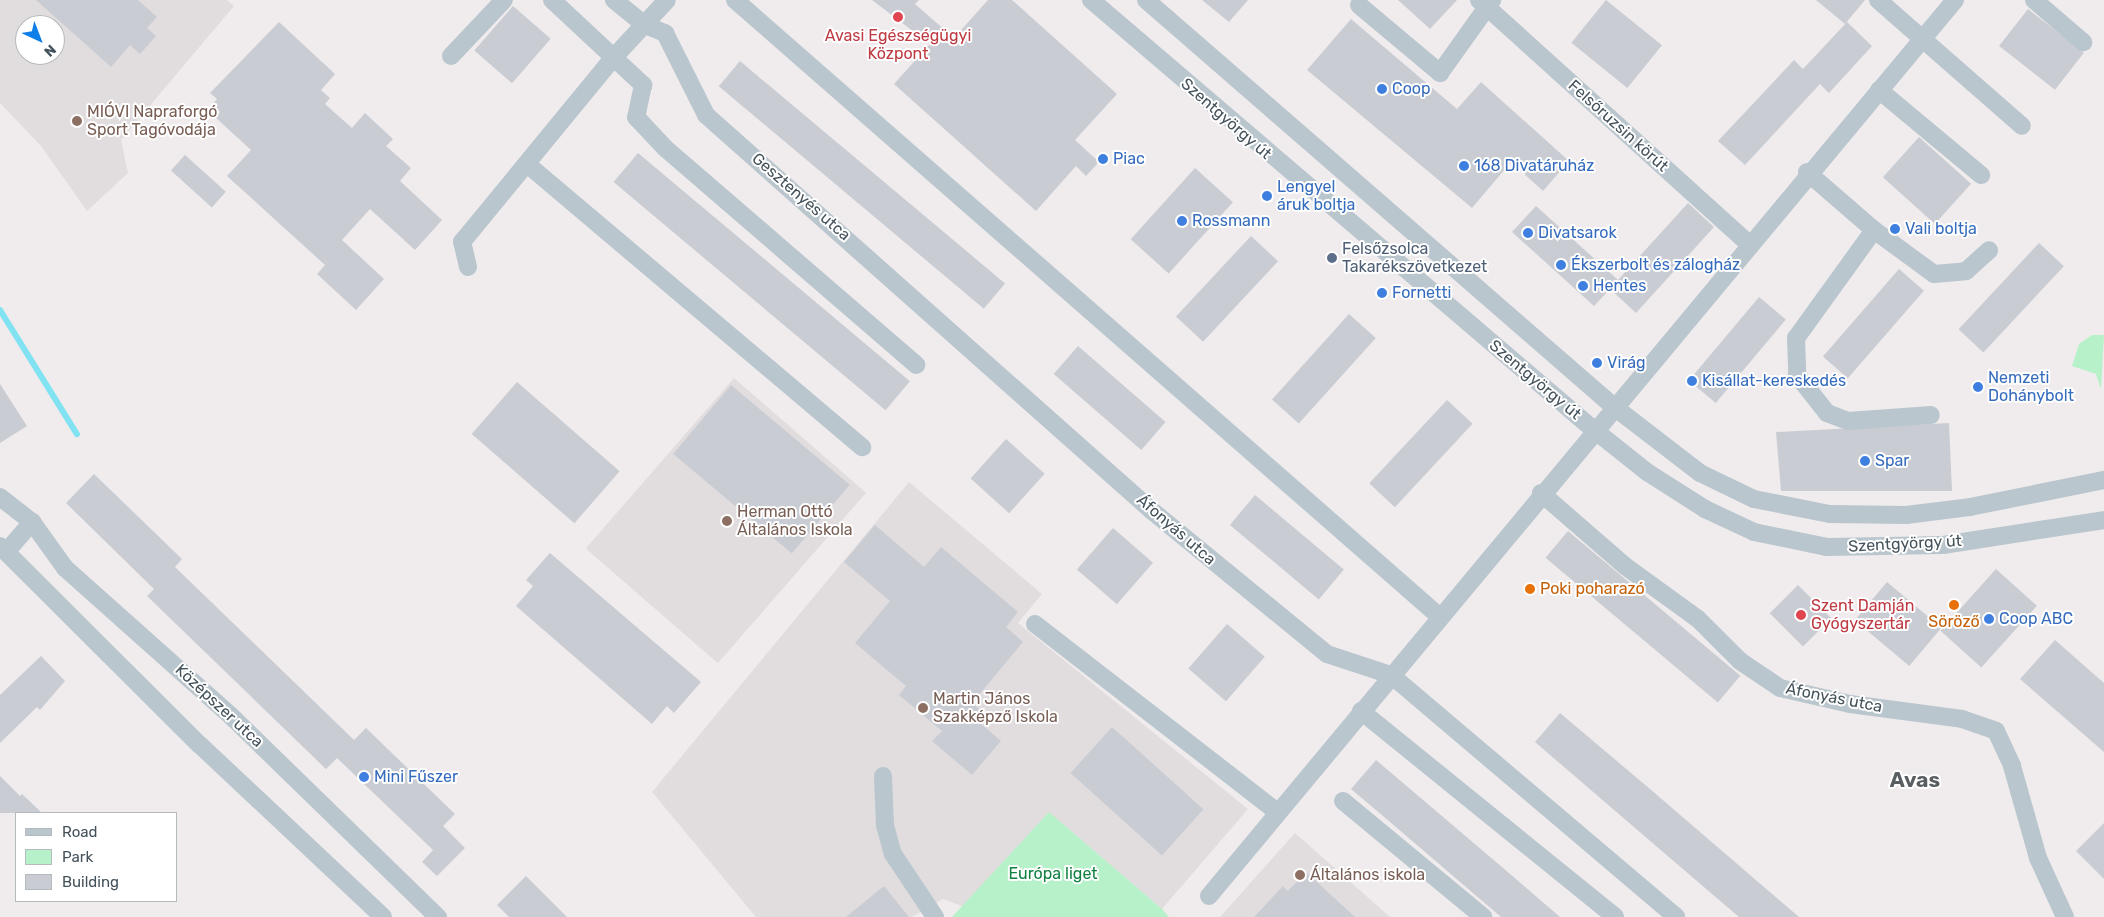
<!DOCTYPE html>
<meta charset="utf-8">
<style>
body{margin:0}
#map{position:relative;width:2104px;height:917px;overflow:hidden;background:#f0eced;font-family:Rubik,sans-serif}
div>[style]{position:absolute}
.education>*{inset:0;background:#e1dddf;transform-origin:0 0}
.green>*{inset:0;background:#b7f1c9}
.stream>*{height:6px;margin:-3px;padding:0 3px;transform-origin:3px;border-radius:3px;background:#81e2f1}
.building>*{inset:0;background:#c9ccd2;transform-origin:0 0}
.minor>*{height:18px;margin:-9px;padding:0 9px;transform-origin:9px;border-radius:9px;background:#bac6cd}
.dots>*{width:14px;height:14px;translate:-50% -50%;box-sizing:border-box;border:2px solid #fff;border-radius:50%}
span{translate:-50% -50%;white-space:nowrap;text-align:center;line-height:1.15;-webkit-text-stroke:4px #fff;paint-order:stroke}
.health-label{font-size:16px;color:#be3a42}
.left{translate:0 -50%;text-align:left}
.shop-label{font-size:16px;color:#366cbe}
.education-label{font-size:16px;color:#785e54}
.street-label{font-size:16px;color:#44525b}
.service-label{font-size:16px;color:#4e5e75}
.food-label{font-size:16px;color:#c56008}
.park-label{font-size:16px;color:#118040}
.district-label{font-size:21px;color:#595e62;font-weight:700}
.legend{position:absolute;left:15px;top:812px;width:162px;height:90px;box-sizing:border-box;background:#fff;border:1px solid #b4babd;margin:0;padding:6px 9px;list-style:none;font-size:15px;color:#44525b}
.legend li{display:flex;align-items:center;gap:10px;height:25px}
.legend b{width:25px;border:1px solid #b4babd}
.north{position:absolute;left:15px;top:15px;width:50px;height:50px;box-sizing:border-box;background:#fff;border:1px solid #b4babd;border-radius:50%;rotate:137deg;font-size:14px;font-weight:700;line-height:20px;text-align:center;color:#44525b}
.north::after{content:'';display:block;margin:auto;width:18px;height:22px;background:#0e7ee8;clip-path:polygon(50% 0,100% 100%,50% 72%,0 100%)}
</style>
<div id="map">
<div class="education">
<div style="clip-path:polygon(evenodd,0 0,227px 0,234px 6px,121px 140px,128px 173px,87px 211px,41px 146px,0 103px,0 0,25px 25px,55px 25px,55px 55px,25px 55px,25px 25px)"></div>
<div style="left:734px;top:378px;width:175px;height:226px;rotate:41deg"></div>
<div style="clip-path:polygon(909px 482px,1042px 594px,1018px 623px,1248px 809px,1162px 909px,1049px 812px,964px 907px,943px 899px,912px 917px,756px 917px,652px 792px)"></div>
<div style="clip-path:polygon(1295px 833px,1390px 917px,1220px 917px)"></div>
</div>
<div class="green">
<div style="clip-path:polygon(2092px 335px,2104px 335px,2101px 389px,2096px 374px,2072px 366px,2079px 344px)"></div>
<div style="clip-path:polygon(1049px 812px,1162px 909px,1169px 917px,952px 917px)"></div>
</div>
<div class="stream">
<div style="left:0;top:310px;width:146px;rotate:58.2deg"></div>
</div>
<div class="building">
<div style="clip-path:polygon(36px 0,138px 0,157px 17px,147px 28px,156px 36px,140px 54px,130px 45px,111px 67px)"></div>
<div style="clip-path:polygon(872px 0,919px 0,915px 4px,954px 38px,988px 0,1012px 0,1117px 94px,1075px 140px,1099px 162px,1086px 176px,1076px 166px,1036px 211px,894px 84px,930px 44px)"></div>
<div style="clip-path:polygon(1202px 0,1248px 0,1229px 22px)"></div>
<div style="clip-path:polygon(1398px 0,1457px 0,1430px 29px)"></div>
<div style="left:1606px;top:0;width:72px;height:55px;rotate:39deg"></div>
<div style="clip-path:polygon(1816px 0,1865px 0,1845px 24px)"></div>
<div style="left:513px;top:6px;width:50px;height:59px;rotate:41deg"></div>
<div style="left:2028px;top:9px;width:71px;height:47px;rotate:38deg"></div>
<div style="clip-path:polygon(1351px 19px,1457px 109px,1481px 82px,1569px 161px,1543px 191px,1511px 162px,1472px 208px,1307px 70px)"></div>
<div style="clip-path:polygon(279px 22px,335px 74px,321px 90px,330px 98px,325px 104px,352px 128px,365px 113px,393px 139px,386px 146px,411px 168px,400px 181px,442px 220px,415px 250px,370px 209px,342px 240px,384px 279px,356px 310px,317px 274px,325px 265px,227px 176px,251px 150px,215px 117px,220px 112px,212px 105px,217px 99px,210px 93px)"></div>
<div style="clip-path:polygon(1847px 22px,1872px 46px,1829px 93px,1820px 84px,1745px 165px,1718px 141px,1794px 60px,1803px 69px)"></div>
<div style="left:740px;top:61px;width:346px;height:33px;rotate:40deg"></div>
<div style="left:1919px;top:137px;width:70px;height:54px;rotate:42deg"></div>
<div style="left:638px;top:153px;width:355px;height:38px;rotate:40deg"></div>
<div style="left:185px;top:155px;width:55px;height:21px;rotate:42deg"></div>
<div style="left:1195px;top:168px;width:51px;height:96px;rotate:42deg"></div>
<div style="clip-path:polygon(1688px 203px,1714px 227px,1636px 313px,1610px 289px,1594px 306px,1512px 232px,1536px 206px,1618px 280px)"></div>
<div style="left:1251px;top:236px;width:37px;height:110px;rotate:43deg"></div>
<div style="left:2039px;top:243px;width:34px;height:118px;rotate:43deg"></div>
<div style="left:1899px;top:269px;width:33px;height:116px;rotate:41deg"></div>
<div style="left:1759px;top:297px;width:35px;height:109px;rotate:40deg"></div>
<div style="left:1349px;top:314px;width:36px;height:115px;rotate:42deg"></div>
<div style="left:1078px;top:346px;width:116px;height:37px;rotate:41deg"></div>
<div style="left:517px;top:382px;width:136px;height:69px;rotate:41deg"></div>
<div style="clip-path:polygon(0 384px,27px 426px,0 443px)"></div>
<div style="left:731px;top:385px;width:155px;height:90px;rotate:40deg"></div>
<div style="left:1447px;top:400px;width:35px;height:114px;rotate:43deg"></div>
<div style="clip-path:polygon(1949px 423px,1952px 491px,1781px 491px,1776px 432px)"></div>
<div style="left:1006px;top:439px;width:52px;height:53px;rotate:42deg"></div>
<div style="clip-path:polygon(94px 474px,182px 559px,175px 567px,354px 740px,366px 728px,455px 814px,443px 826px,465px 848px,437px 876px,422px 862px,433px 850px,337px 758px,326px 769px,147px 596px,154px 589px,66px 503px)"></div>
<div style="left:1255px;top:495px;width:116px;height:39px;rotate:40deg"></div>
<div style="clip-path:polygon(875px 525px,924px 567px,941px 547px,1018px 612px,1006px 627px,1023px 642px,972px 703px,979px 709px,972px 716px,1001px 741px,972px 775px,932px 741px,942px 731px,899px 695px,906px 686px,855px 643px,890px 601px,844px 562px)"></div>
<div style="left:1113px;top:528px;width:53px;height:55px;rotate:41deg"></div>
<div style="left:1568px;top:531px;width:225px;height:35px;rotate:40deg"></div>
<div style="clip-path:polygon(550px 553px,701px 682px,674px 713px,667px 706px,652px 724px,516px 606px,533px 586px,526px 580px)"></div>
<div style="left:1996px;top:569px;width:55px;height:83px;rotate:42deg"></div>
<div style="left:1887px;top:582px;width:71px;height:50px;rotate:40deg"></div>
<div style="left:1798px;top:585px;width:47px;height:40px;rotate:45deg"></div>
<div style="left:1227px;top:624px;width:50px;height:59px;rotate:41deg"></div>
<div style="clip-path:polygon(2055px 640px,2104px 683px,2104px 752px,2020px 679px)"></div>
<div style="clip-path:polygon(41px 656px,65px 681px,40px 710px,37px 707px,0 743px,0 695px)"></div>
<div style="clip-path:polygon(1560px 713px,1650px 789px,1799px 917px,1739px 917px,1670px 858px,1535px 742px)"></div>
<div style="left:1112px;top:727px;width:123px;height:62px;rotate:42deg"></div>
<div style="clip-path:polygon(1376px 760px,1509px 873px,1560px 917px,1501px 917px,1383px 816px,1351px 789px)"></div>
<div style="clip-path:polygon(0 776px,20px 796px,22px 794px,42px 813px,0 813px)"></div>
<div style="clip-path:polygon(2104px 823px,2104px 879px,2076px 851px)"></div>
<div style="clip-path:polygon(1306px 872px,1355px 917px,1254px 917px,1283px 886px,1288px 891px)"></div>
<div style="clip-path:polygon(526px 876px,567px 917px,509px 917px,497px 905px)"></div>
<div style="clip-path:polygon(884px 886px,909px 917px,846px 917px)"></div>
</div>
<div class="minor">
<div style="left:552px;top:0;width:125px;rotate:43deg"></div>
<div style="left:643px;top:85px;width:33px;rotate:102deg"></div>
<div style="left:636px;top:117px;width:42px;rotate:46.9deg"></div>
<div style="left:665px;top:148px;width:332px;rotate:40.8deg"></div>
<div style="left:614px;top:0;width:40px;rotate:39deg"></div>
<div style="left:645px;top:25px;width:22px;rotate:22deg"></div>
<div style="left:665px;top:33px;width:92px;rotate:63.4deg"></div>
<div style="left:706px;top:115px;width:595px;rotate:41.59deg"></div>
<div style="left:1151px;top:510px;width:227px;rotate:39.3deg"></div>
<div style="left:1327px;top:654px;width:67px;rotate:18.2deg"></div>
<div style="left:1391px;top:675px;width:374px;rotate:40.3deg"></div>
<div style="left:735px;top:0;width:935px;rotate:41.19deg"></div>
<div style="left:1091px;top:0;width:660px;rotate:40.52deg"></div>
<div style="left:1593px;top:429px;width:69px;rotate:38.5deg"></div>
<div style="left:1647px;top:472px;width:69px;rotate:32.5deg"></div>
<div style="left:1705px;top:509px;width:54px;rotate:25.1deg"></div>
<div style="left:1754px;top:532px;width:75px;rotate:11.6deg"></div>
<div style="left:1827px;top:547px;width:116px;rotate:-1deg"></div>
<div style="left:1943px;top:545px;width:163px;rotate:-8.8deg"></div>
<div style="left:1146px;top:0;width:619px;rotate:41deg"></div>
<div style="left:1613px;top:406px;width:110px;rotate:37.6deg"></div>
<div style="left:1700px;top:473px;width:60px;rotate:25.7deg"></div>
<div style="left:1754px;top:499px;width:77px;rotate:11.2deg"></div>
<div style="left:1830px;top:514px;width:76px;rotate:0.8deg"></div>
<div style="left:1906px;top:515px;width:64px;rotate:-7.1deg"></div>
<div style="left:1970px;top:507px;width:137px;rotate:-11.4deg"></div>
<div style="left:1479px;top:0;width:365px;rotate:42.1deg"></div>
<div style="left:1878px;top:0;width:191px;rotate:41.2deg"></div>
<div style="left:2034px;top:0;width:65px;rotate:40.6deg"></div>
<div style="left:1359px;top:5px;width:106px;rotate:40deg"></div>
<div style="left:1440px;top:73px;width:90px;rotate:-54.5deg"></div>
<div style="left:451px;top:56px;width:77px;rotate:-46.6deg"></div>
<div style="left:1879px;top:90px;width:133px;rotate:39.8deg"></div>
<div style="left:527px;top:164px;width:439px;rotate:40.2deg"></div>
<div style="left:1807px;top:172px;width:89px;rotate:40.9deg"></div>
<div style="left:1874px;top:230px;width:74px;rotate:36.3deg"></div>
<div style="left:1934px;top:274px;width:32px;rotate:-5deg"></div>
<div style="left:1966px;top:271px;width:31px;rotate:-42deg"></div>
<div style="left:1874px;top:230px;width:133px;rotate:125.8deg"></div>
<div style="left:1796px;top:338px;width:37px;rotate:88deg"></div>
<div style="left:1797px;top:375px;width:48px;rotate:51.7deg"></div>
<div style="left:1827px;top:413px;width:22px;rotate:21deg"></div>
<div style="left:1848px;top:421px;width:83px;rotate:-4.1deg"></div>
<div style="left:468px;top:267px;width:26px;rotate:-103deg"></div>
<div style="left:462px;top:242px;width:241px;rotate:-50.6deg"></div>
<div style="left:615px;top:56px;width:76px;rotate:-47.1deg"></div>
<div style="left:1541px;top:493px;width:111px;rotate:41deg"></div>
<div style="left:1625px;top:566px;width:90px;rotate:36deg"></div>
<div style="left:1698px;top:619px;width:59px;rotate:45deg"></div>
<div style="left:1740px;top:661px;width:48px;rotate:34deg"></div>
<div style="left:1780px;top:688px;width:72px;rotate:12.9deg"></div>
<div style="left:1850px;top:704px;width:113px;rotate:7.6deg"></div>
<div style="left:1962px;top:719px;width:36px;rotate:19deg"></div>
<div style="left:1996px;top:731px;width:38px;rotate:65deg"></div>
<div style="left:2012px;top:766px;width:96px;rotate:74.2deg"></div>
<div style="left:2038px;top:858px;width:65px;rotate:65.4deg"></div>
<div style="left:0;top:497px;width:41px;rotate:38deg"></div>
<div style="left:32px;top:522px;width:57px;rotate:54.3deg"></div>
<div style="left:65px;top:568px;width:222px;rotate:41.7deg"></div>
<div style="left:231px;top:716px;width:289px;rotate:44.2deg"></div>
<div style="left:0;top:546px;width:282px;rotate:44.9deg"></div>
<div style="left:200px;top:745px;width:251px;rotate:43.2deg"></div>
<div style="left:6px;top:552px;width:40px;rotate:-49deg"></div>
<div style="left:1035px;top:624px;width:306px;rotate:37.8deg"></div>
<div style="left:1361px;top:711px;width:327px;rotate:39deg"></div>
<div style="left:883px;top:776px;width:49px;rotate:87.7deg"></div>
<div style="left:885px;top:825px;width:30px;rotate:75deg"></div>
<div style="left:893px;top:854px;width:76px;rotate:56.3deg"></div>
<div style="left:1343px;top:801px;width:182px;rotate:39.6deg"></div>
<div style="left:1209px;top:896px;width:1166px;rotate:-50.22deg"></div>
</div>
<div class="dots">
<div style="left:898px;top:17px;background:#e0444e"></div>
<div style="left:1382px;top:89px;background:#3f7fe0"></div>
<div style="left:77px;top:121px;background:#8d6e63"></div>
<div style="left:1103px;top:159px;background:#3f7fe0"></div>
<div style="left:1464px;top:166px;background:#3f7fe0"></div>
<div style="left:1267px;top:196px;background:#3f7fe0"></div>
<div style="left:1182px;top:221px;background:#3f7fe0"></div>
<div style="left:1895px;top:229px;background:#3f7fe0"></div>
<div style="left:1528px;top:233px;background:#3f7fe0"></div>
<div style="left:1332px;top:258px;background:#5c6f8a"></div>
<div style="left:1561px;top:265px;background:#3f7fe0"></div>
<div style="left:1583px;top:286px;background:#3f7fe0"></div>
<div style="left:1382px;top:293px;background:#3f7fe0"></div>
<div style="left:1597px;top:363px;background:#3f7fe0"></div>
<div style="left:1692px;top:381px;background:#3f7fe0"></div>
<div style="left:1978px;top:387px;background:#3f7fe0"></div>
<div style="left:1865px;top:461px;background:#3f7fe0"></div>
<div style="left:727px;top:521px;background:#8d6e63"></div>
<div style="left:1530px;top:589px;background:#e8710a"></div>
<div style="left:1954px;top:605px;background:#e8710a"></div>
<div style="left:1801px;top:615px;background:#e0444e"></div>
<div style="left:1989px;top:619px;background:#3f7fe0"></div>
<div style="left:923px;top:708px;background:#8d6e63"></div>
<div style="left:364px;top:777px;background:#3f7fe0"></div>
<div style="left:1300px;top:875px;background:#8d6e63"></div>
</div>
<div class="health-label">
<span style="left:898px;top:45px">Avasi Egészségügyi<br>Központ</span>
<span class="left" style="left:1811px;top:615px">Szent Damján<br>Gyógyszertár</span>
</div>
<div class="shop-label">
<span class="left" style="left:1392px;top:89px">Coop</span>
<span class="left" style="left:1113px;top:159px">Piac</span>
<span class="left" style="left:1474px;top:166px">168 Divatáruház</span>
<span class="left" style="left:1277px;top:196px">Lengyel<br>áruk boltja</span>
<span class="left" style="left:1192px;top:221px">Rossmann</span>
<span class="left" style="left:1905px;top:229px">Vali boltja</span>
<span class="left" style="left:1538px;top:233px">Divatsarok</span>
<span class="left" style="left:1571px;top:265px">Ékszerbolt és zálogház</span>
<span class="left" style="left:1593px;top:286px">Hentes</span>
<span class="left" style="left:1392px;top:293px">Fornetti</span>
<span class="left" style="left:1607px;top:363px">Virág</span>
<span class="left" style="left:1988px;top:387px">Nemzeti<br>Dohánybolt</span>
<span class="left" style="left:1702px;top:381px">Kisállat-kereskedés</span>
<span class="left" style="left:1875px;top:461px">Spar</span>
<span class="left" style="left:1999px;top:619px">Coop ABC</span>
<span class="left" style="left:374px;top:777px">Mini Fűszer</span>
</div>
<div class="education-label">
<span class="left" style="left:87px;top:121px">MIÓVI Napraforgó<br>Sport Tagóvodája</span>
<span class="left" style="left:737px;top:521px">Herman Ottó<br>Általános Iskola</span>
<span class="left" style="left:933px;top:708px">Martin János<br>Szakképző Iskola</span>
<span class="left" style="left:1310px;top:875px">Általános iskola</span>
</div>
<div class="street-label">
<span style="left:1226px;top:119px;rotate:41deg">Szentgyörgy út</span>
<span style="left:1618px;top:126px;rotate:42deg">Felsőruzsin körút</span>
<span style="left:801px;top:197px;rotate:41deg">Gesztenyés utca</span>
<span style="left:1535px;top:380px;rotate:40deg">Szentgyörgy út</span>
<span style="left:1176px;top:530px;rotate:41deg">Áfonyás utca</span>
<span style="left:1905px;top:544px;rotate:-3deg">Szentgyörgy út</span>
<span style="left:1834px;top:698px;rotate:11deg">Áfonyás utca</span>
<span style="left:219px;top:706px;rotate:43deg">Középszer utca</span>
</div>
<div class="service-label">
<span class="left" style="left:1342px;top:258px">Felsőzsolca<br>Takarékszövetkezet</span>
</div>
<div class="food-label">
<span class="left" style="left:1540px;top:589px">Poki poharazó</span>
<span style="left:1954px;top:622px">Söröző</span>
</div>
<div class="park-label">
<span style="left:1053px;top:874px">Európa liget</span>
</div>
<div class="district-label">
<span style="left:1915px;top:780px">Avas</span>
</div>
<ul class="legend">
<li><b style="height:6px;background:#bac6cd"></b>Road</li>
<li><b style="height:14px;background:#b7f1c9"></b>Park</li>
<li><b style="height:14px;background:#c9ccd2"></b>Building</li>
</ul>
<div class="north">N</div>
</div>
